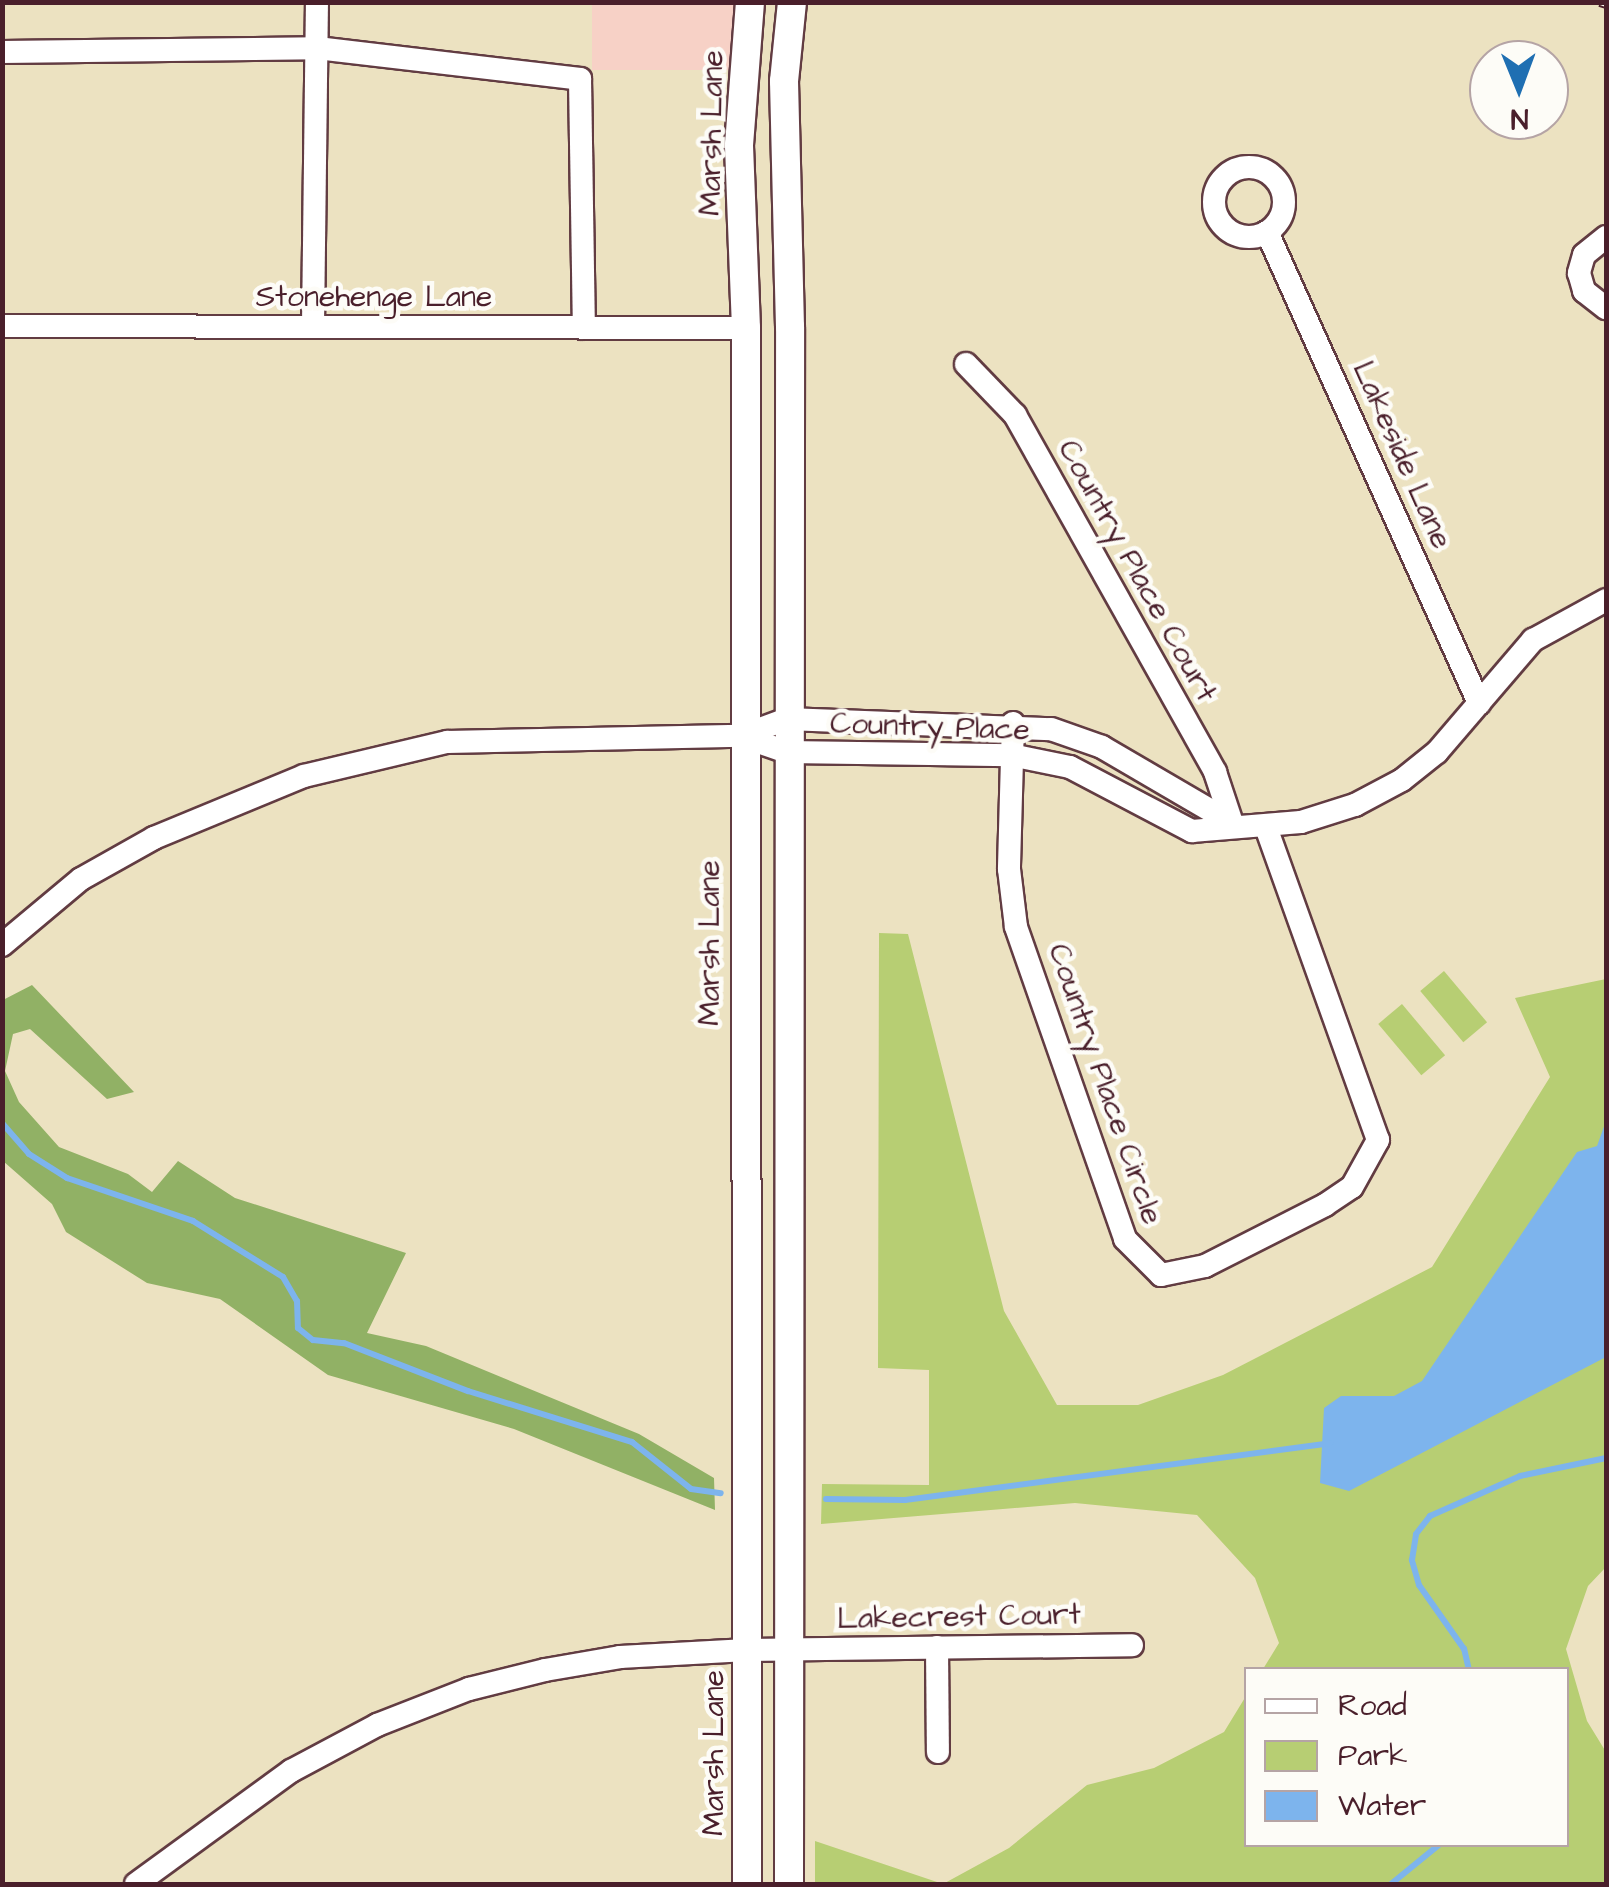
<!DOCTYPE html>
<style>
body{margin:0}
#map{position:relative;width:1609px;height:1887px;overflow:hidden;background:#ece2c1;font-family:"Architects Daughter",sans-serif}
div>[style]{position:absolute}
.built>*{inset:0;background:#f7d1c6;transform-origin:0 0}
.green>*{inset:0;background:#b7ce73;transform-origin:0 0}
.forest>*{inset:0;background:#91b165}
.water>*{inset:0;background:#7db4ed}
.stream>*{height:6px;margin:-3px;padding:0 3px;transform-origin:3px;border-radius:3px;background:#7db4ed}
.roads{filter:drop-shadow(2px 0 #623c42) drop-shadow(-2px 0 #623c42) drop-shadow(0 2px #623c42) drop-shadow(0 -2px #623c42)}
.minor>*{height:22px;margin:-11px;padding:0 11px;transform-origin:11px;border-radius:11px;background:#fff}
.minor>.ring{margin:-11px;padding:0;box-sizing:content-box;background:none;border:22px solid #fff;border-radius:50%}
.major>*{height:28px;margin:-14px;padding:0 14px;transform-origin:14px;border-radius:14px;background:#fff}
.rail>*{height:10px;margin-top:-5px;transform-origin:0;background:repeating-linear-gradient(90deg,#fdfcf7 0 19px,#4a1f2b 0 38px);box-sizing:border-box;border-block:2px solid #4a1f2b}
span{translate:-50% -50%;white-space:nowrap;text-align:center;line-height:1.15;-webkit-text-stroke:9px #fdfcf7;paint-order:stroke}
.street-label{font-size:30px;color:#4a1f2b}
.frame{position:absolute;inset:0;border:5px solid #4a1f2b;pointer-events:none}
.legend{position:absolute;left:1244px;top:1667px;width:325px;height:180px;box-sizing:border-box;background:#fdfcf7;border:2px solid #b5a4a5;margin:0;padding:12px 18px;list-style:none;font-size:30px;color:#4a1f2b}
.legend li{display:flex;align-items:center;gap:20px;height:50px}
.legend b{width:50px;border:2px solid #b5a4a5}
.north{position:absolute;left:1469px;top:40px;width:100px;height:100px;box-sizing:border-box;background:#fdfcf7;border:2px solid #b5a4a5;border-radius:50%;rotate:179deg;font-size:28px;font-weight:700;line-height:40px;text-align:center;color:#4a1f2b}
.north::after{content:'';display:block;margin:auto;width:35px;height:45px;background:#1f6fb2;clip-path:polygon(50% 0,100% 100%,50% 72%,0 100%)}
</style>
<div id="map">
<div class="built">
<div style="left:592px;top:3px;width:146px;height:67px"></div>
</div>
<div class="green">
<div style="clip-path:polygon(879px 933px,908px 934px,1004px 1311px,1057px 1405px,1138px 1405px,1223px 1375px,1432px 1267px,1550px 1077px,1515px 998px,1606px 979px,1606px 1567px,1588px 1586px,1566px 1649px,1587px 1721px,1606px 1752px,1606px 1884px,815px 1884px,815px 1841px,943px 1884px,1009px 1848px,1087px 1785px,1154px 1768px,1224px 1732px,1246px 1696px,1246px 1844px,1566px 1844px,1566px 1670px,1263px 1669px,1279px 1643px,1255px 1578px,1197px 1515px,1075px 1503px,821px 1524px,822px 1484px,929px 1485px,929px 1370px,878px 1368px)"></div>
<div style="left:1444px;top:971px;width:67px;height:31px;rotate:50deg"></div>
<div style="left:1402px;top:1004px;width:67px;height:31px;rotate:50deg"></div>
</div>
<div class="forest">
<div style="clip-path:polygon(32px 985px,134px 1092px,107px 1099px,30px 1029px,13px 1034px,5px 1071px,19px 1102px,59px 1147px,128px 1174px,152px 1192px,178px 1161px,235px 1198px,406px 1253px,367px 1333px,426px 1346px,639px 1434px,714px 1478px,715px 1510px,514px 1429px,328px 1375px,220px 1299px,147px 1283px,66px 1232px,52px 1204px,3px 1161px,3px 1000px)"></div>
</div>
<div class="water">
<div style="clip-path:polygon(1606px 1121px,1606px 1357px,1349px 1491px,1320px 1483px,1324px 1408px,1341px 1396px,1394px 1396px,1422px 1381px,1577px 1152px,1597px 1146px)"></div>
</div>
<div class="stream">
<div style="left:2px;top:1123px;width:41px;rotate:48.9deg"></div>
<div style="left:29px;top:1154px;width:45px;rotate:32.3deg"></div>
<div style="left:67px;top:1178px;width:133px;rotate:18.8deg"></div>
<div style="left:193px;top:1221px;width:106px;rotate:31.9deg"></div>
<div style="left:283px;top:1277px;width:28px;rotate:60deg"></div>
<div style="left:297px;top:1301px;width:27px;rotate:88deg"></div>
<div style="left:298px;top:1328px;width:19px;rotate:39deg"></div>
<div style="left:313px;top:1340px;width:31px;rotate:6deg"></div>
<div style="left:344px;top:1343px;width:133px;rotate:21.2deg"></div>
<div style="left:468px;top:1391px;width:172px;rotate:17.3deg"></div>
<div style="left:632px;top:1442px;width:75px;rotate:38.5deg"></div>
<div style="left:691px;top:1489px;width:30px;rotate:8deg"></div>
<div style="left:826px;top:1499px;width:79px;rotate:0.7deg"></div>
<div style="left:905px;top:1500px;width:429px;rotate:-7.6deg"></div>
<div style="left:1469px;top:1670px;width:22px;rotate:-103deg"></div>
<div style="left:1464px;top:1649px;width:78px;rotate:-125.1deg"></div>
<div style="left:1419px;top:1585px;width:26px;rotate:-106deg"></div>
<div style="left:1412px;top:1560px;width:26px;rotate:-81deg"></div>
<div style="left:1416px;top:1534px;width:23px;rotate:-52deg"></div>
<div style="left:1430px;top:1516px;width:98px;rotate:-24deg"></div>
<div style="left:1520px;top:1476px;width:88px;rotate:-11.8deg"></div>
<div style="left:1391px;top:1884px;width:63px;rotate:-39.2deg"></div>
</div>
<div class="roads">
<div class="minor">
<div style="left:2px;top:52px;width:315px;rotate:-0.7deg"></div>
<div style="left:317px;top:48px;width:265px;rotate:6.7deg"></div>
<div style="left:580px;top:79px;width:249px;rotate:89.1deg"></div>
<div class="ring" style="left:1214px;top:167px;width:48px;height:48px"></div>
<div style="left:1267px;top:232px;width:517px;rotate:65.77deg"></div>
<div style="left:1606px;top:237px;width:28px;rotate:141deg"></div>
<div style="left:1584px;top:255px;width:19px;rotate:106deg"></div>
<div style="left:1579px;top:273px;width:19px;rotate:74deg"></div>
<div style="left:1584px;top:291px;width:28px;rotate:38deg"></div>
<div style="left:2px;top:326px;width:744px;rotate:0.15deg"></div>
<div style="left:313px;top:326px;width:324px;rotate:-89.3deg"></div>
<div style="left:966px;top:364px;width:71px;rotate:46.1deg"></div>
<div style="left:1015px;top:415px;width:409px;rotate:60.7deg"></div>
<div style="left:1215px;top:772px;width:54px;rotate:71.6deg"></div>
<div style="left:1013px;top:723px;width:146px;rotate:91.6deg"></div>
<div style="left:1009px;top:869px;width:58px;rotate:83.1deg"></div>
<div style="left:1016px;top:927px;width:330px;rotate:70.7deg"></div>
<div style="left:1125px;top:1239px;width:51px;rotate:45deg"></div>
<div style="left:1161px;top:1275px;width:45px;rotate:-11.6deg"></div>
<div style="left:1205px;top:1266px;width:135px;rotate:-26.9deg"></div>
<div style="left:1325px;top:1205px;width:32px;rotate:-34deg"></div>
<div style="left:1352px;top:1187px;width:54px;rotate:-61deg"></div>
<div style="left:1378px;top:1140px;width:331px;rotate:-109.7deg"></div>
<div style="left:741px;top:736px;width:49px;rotate:-20.3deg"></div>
<div style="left:787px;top:719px;width:264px;rotate:2.2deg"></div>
<div style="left:1051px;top:729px;width:54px;rotate:19.4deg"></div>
<div style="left:1102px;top:747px;width:151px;rotate:30.3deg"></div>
<div style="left:2px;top:945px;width:103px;rotate:-39.9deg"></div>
<div style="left:81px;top:879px;width:84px;rotate:-29.3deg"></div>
<div style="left:154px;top:838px;width:162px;rotate:-22.5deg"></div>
<div style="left:304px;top:776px;width:147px;rotate:-13.4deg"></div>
<div style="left:447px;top:742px;width:294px;rotate:-1.2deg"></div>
<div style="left:741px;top:736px;width:49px;rotate:19.2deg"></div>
<div style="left:787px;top:752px;width:224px;rotate:0.8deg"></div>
<div style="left:1011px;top:755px;width:60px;rotate:11.5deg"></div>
<div style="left:1070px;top:767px;width:138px;rotate:27.7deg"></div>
<div style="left:1192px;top:831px;width:109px;rotate:-4.7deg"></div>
<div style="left:1301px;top:822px;width:57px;rotate:-17.5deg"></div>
<div style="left:1355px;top:805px;width:53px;rotate:-28deg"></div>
<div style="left:1402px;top:780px;width:45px;rotate:-38.7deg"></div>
<div style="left:1437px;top:752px;width:148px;rotate:-49.4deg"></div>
<div style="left:1533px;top:640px;width:83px;rotate:-28.7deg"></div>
<div style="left:937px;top:1647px;width:105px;rotate:89.5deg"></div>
<div style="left:136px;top:1884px;width:192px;rotate:-36.1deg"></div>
<div style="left:291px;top:1771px;width:98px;rotate:-28.1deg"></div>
<div style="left:377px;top:1725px;width:99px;rotate:-21.4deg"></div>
<div style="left:469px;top:1689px;width:78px;rotate:-14deg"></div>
<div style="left:545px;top:1670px;width:76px;rotate:-9.8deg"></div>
<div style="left:620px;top:1657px;width:127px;rotate:-3.2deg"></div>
<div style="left:747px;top:1650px;width:385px;rotate:-0.7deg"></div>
</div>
<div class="major">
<div style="left:747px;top:1884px;width:1556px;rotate:-90.04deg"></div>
<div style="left:746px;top:328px;width:183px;rotate:-92.2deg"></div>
<div style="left:739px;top:145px;width:143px;rotate:-85.6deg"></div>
<div style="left:789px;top:1884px;width:1557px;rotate:-89.96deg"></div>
<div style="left:790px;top:327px;width:246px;rotate:-91.4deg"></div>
<div style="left:784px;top:81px;width:79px;rotate:-84.2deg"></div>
</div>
</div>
<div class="rail">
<div style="left:1600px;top:2px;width:6px;rotate:18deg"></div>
</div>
<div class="street-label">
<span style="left:712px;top:133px;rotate:-89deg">Marsh Lane</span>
<span style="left:374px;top:297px">Stonehenge Lane</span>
<span style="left:1402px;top:455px;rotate:66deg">Lakeside Lane</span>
<span style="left:1137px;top:571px;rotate:61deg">Country Place Court</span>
<span style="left:930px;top:727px;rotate:2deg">Country Place</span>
<span style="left:710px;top:943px;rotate:-90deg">Marsh Lane</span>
<span style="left:1105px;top:1084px;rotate:71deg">Country Place Circle</span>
<span style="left:959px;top:1617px;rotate:-1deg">Lakecrest Court</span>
<span style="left:714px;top:1753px;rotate:-90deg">Marsh Lane</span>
</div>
<div class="frame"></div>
<ul class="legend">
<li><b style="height:12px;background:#fff"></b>Road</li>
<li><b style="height:28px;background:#b7ce73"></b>Park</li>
<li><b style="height:28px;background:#7db4ed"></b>Water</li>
</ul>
<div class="north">N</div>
</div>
